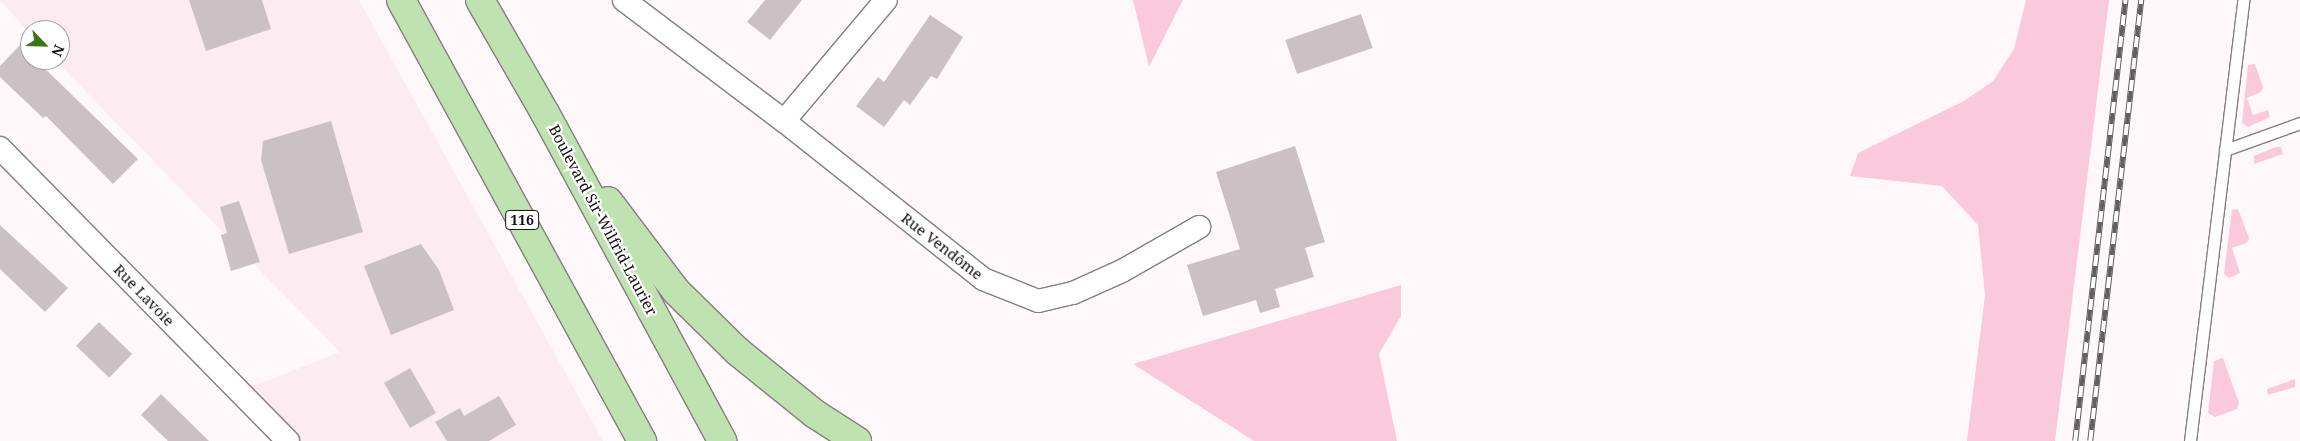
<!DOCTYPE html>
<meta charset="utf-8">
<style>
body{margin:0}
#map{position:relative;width:2300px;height:441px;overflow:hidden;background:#fef8fa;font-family:"Noto Serif",serif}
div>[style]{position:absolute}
.built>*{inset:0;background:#fdebf2}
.green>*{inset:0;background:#fbc9dc}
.building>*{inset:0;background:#cbc1c5;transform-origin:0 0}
.roads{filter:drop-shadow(1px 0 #867d80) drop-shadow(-1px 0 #867d80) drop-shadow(0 1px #867d80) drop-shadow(0 -1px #867d80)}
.service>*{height:11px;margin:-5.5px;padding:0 5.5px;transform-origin:5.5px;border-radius:5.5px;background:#fff}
.minor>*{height:22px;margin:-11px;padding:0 11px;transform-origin:11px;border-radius:11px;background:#fff}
.primary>*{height:28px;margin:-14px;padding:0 14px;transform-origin:14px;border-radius:14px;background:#bfe3b0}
.rail>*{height:5.5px;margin-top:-2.75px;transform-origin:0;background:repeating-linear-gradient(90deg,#fff 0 11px,#635f60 0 22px);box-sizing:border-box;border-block:1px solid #635f60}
span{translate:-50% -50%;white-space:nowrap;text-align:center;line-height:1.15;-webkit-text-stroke:4.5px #fff;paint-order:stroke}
.shield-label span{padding:1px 4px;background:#fff;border:1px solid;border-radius:4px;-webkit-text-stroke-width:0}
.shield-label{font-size:14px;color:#110e0f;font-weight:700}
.street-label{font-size:15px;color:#110e0f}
.north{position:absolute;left:20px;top:20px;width:50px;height:50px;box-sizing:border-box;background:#fff;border:1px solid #a09f9f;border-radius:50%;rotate:114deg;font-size:14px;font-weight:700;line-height:20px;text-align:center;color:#110e0f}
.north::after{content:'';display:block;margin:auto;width:18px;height:22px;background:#387714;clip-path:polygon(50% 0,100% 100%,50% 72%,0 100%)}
</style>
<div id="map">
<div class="built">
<div style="clip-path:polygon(0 0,359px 0,603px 441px,288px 441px,239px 392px,340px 352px,55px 60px,60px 60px,60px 30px,30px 30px,30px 34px)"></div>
</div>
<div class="green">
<div style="clip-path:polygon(1133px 0,1183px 0,1149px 67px)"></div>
<div style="clip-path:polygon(2026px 0,2109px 0,2055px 441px,1967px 441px,1985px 295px,1978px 225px,1942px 186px,1850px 176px,1858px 153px,1964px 101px,1993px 81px,2014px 49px)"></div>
<div style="clip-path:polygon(2255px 64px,2263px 87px,2261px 92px,2247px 98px,2253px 115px,2268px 110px,2270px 117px,2248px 127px,2242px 123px,2248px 65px)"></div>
<div style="clip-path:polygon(2276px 147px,2281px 147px,2283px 154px,2254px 164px,2254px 156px)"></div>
<div style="clip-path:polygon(2238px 209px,2249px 238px,2247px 243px,2232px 248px,2240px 273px,2229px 278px,2224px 274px,2232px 210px)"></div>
<div style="clip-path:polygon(1401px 285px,1401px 316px,1379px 354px,1397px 441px,1254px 441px,1133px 364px)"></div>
<div style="clip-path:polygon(2223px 358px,2239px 403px,2237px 409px,2215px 417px,2208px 413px,2214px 361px)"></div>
<div style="clip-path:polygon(2295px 379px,2295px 387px,2268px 395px,2267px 389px)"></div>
</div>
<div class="building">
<div style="clip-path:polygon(189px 0,262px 0,271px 29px,206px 51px)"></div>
<div style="clip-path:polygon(765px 0,802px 0,770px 40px,747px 22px)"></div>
<div style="left:1361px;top:14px;width:36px;height:80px;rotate:71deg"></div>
<div style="clip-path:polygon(930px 15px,963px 37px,937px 79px,931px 76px,910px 105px,904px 100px,884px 127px,856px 106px,878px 77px,884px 82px)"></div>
<div style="clip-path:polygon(20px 45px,30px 54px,30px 60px,36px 60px,138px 159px,113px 184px,46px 116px,43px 118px,0 77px,0 66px)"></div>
<div style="clip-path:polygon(331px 121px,363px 232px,289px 254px,261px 160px,263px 141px)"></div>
<div style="clip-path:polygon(1295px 146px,1325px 242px,1305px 248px,1314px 277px,1275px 289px,1280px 307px,1260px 313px,1256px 300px,1203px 316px,1187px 265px,1240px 249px,1216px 172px)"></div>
<div style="clip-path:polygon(239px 201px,260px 262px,231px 271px,221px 235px,227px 233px,220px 207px)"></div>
<div style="clip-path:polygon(0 225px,68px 288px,45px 312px,0 269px)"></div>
<div style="clip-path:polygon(421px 244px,439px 270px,454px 310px,391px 335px,364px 266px)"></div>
<div style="left:99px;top:322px;width:46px;height:33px;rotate:44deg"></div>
<div style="left:410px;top:368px;width:52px;height:30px;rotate:60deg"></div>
<div style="clip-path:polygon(161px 394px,209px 441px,168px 441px,141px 415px)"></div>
<div style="clip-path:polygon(499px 396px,516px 425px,489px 441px,447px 441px,435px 422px,460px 408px,464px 416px)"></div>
</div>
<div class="roads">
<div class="service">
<div style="left:2225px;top:150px;width:80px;rotate:-19.8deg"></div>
<div style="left:2190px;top:441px;width:444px;rotate:-83.1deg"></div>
</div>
<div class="minor">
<div style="left:624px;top:0;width:201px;rotate:37.1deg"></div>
<div style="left:784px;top:121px;width:254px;rotate:38.4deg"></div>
<div style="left:983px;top:279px;width:59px;rotate:21.8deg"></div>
<div style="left:1038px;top:301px;width:36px;rotate:-13deg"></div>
<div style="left:1073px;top:293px;width:54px;rotate:-24.2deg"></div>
<div style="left:1122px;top:271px;width:89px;rotate:-29.7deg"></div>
<div style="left:784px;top:121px;width:158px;rotate:-49.9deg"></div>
<div style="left:0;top:148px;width:411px;rotate:45.5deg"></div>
</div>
<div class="primary">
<div style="left:401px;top:0;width:503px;rotate:61.34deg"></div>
<div style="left:480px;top:0;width:130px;rotate:60.1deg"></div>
<div style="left:545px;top:113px;width:373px;rotate:61.6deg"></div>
<div style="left:608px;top:201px;width:113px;rotate:52.9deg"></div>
<div style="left:676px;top:291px;width:86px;rotate:44.5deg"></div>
<div style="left:737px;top:351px;width:100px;rotate:38.9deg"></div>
<div style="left:815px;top:414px;width:50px;rotate:32.7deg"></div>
</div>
</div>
<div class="rail">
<div style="left:2075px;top:441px;width:444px;rotate:-83.5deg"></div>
<div style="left:2090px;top:441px;width:444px;rotate:-83.4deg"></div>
</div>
<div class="shield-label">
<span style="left:522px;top:220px">116</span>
</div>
<div class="street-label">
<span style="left:603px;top:220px;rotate:62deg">Boulevard Sir-Wilfrid-Laurier</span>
<span style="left:942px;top:246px;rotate:38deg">Rue Vendôme</span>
<span style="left:144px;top:295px;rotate:46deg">Rue Lavoie</span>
</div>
<div class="north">N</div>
</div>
